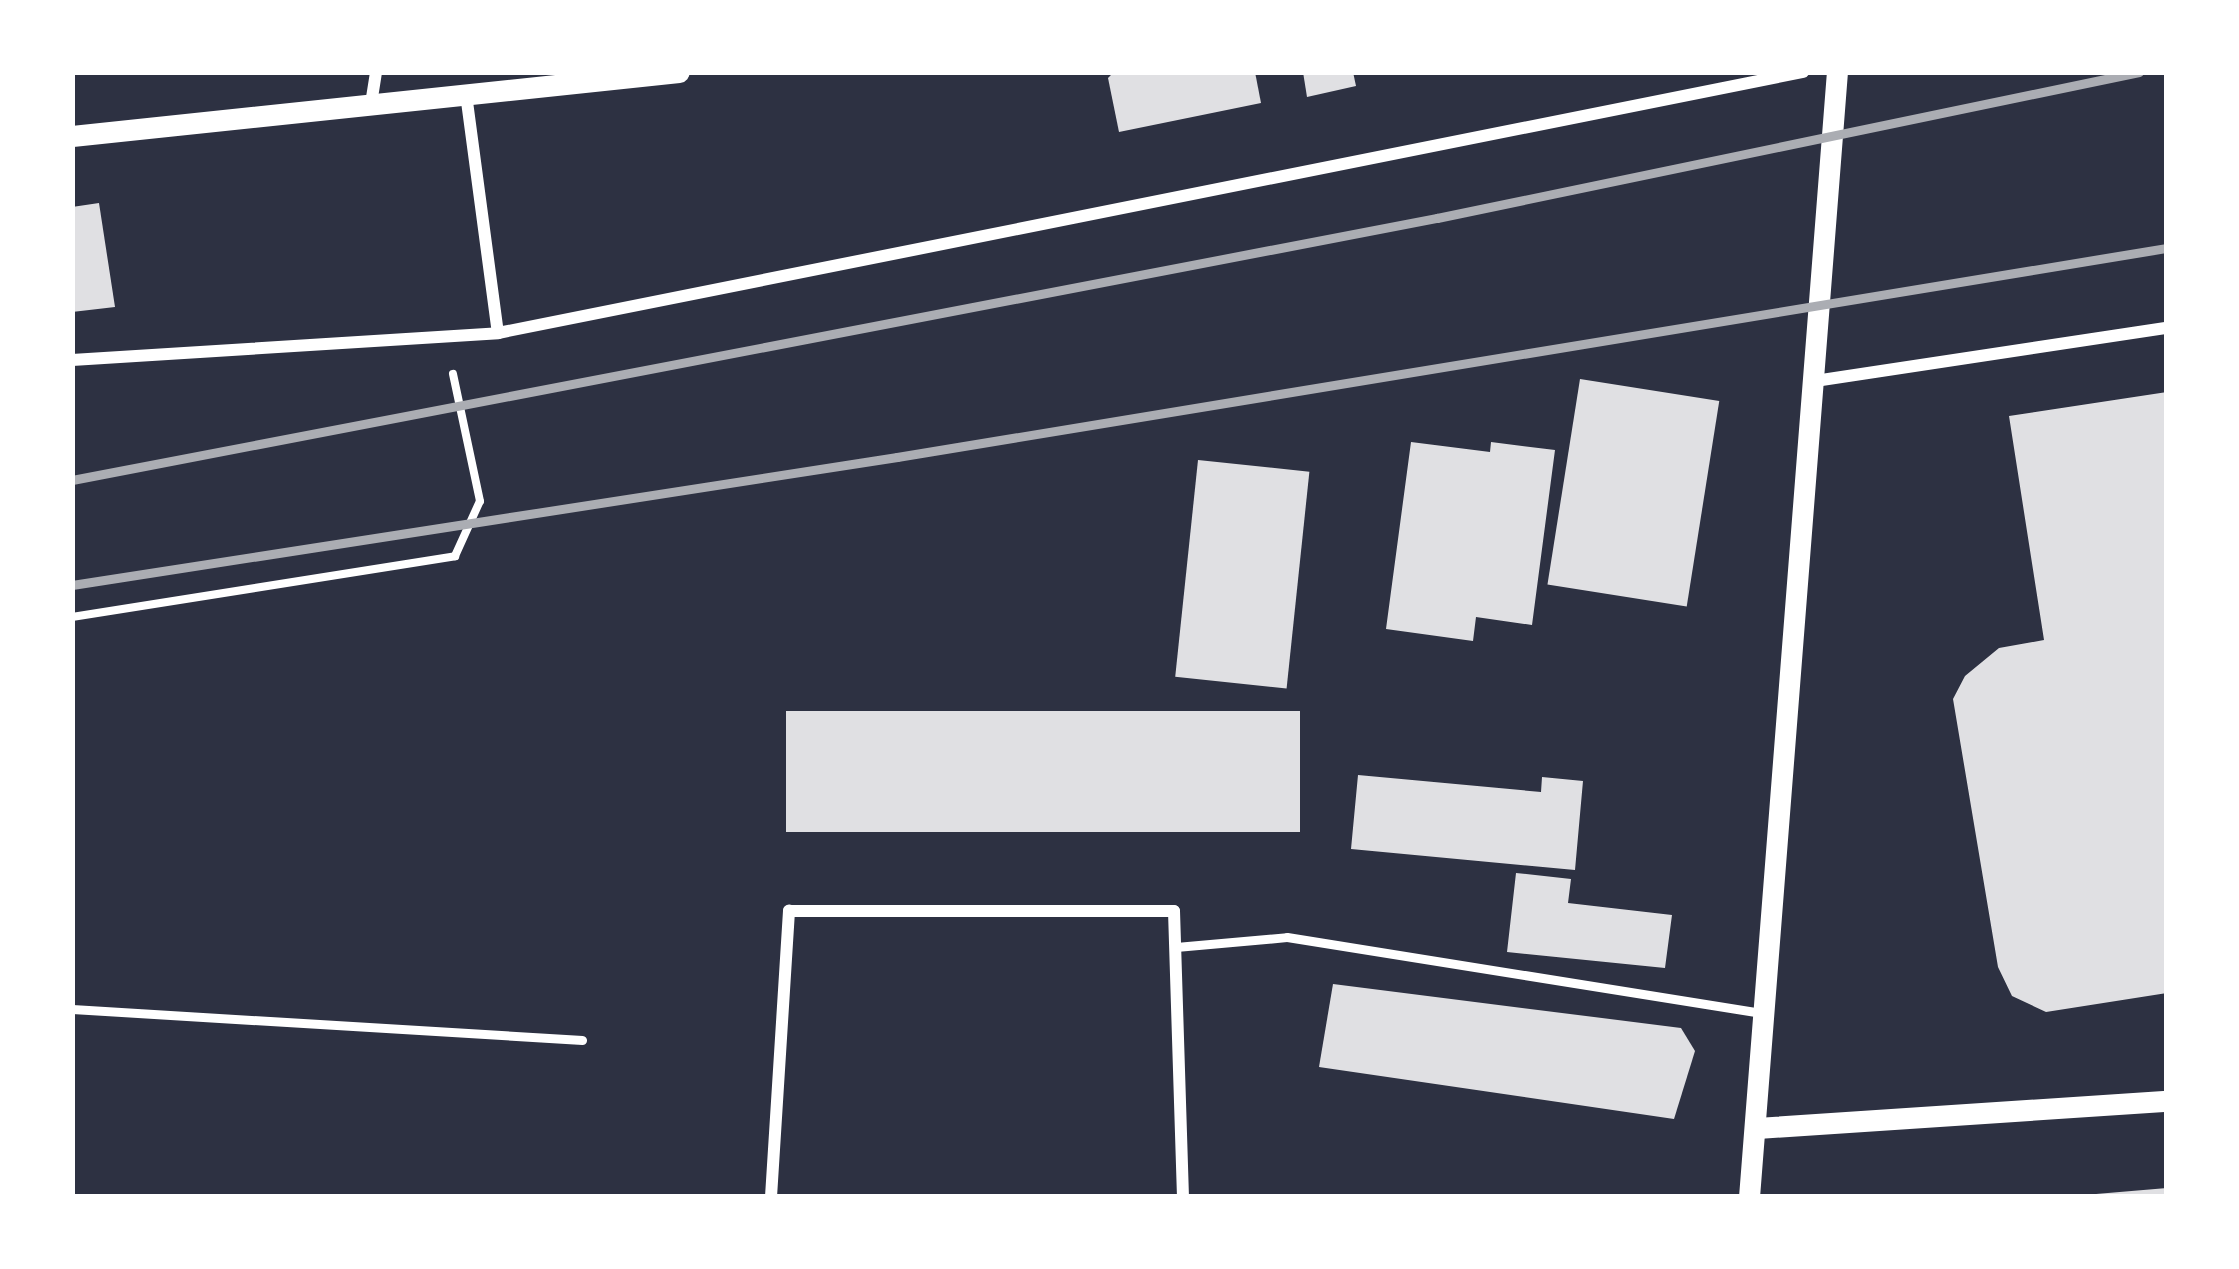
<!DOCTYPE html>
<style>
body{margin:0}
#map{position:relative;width:2239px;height:1269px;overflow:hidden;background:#2d3142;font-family:"Exo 2",sans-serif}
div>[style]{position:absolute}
.building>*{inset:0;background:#e0e0e3;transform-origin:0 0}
.path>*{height:8px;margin:-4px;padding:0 4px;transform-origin:4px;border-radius:4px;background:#fff}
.service>*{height:9px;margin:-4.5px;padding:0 4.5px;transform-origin:4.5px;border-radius:4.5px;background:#fff}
.minor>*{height:12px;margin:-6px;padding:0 6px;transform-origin:6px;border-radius:6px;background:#fff}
.tertiary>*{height:21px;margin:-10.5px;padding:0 10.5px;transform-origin:10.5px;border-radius:10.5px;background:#fff}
.rail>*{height:9px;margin:-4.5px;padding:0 4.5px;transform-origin:4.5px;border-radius:4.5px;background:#abadb3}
span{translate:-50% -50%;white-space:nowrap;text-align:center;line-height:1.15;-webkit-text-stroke:12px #fff;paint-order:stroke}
.frame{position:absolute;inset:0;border:75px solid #fff;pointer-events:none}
</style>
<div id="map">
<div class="building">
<div style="clip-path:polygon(1114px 72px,1255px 72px,1261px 103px,1119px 132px,1108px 78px)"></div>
<div style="clip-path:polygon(1303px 72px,1353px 72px,1356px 86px,1307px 97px)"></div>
<div style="clip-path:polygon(99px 203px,115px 307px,72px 312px,72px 207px)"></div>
<div style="left:1580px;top:379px;width:141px;height:208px;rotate:9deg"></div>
<div style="clip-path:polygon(2167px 392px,2167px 993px,2046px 1012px,2012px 996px,1998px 967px,1953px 699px,1965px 676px,1999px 648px,2044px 640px,2009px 416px)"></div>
<div style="clip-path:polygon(1411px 442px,1490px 452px,1491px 442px,1555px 450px,1532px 625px,1476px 617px,1473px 641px,1386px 629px)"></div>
<div style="left:1198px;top:460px;width:112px;height:218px;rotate:6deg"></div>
<div style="left:1300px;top:711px;width:121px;height:514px;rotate:90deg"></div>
<div style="clip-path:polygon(1358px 775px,1541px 792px,1542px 777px,1583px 781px,1575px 870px,1351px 849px)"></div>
<div style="clip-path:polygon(1516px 873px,1571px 879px,1568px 903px,1672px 915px,1665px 968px,1507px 952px)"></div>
<div style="clip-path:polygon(1333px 984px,1681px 1028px,1695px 1051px,1674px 1119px,1319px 1067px)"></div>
<div style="clip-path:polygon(2167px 1188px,2167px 1197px,2096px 1197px,2096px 1194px)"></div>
</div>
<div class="path">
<div style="left:72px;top:617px;width:388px;rotate:-9deg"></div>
<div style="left:455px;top:556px;width:60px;rotate:-65.6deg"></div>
<div style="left:480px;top:501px;width:130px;rotate:-102deg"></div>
</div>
<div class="service">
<div style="left:1176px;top:947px;width:111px;rotate:-5.1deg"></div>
<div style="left:1287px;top:937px;width:482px;rotate:9.1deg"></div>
<div style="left:72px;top:1009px;width:511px;rotate:3.48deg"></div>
</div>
<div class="minor">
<div style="left:466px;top:94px;width:241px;rotate:82.4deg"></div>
<div style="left:371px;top:104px;width:32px;rotate:-81deg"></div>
<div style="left:72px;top:360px;width:427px;rotate:-3.6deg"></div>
<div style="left:498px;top:333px;width:1331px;rotate:-11.31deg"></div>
<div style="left:1815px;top:381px;width:356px;rotate:-8.6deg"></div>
<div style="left:771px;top:1197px;width:287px;rotate:-86.4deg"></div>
<div style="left:789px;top:911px;width:385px"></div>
<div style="left:1174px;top:911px;width:286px;rotate:88.2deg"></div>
</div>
<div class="tertiary">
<div style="left:72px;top:136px;width:610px;rotate:-6.02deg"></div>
<div style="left:1757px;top:1128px;width:411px;rotate:-3.8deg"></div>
<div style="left:1749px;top:1197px;width:1128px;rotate:-85.53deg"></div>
</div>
<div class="rail">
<div style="left:72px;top:480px;width:1390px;rotate:-10.87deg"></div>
<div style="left:1437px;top:218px;width:717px;rotate:-11.75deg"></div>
<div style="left:72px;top:585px;width:835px;rotate:-8.82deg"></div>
<div style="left:897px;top:457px;width:1287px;rotate:-9.35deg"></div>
</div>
<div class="frame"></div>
</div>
